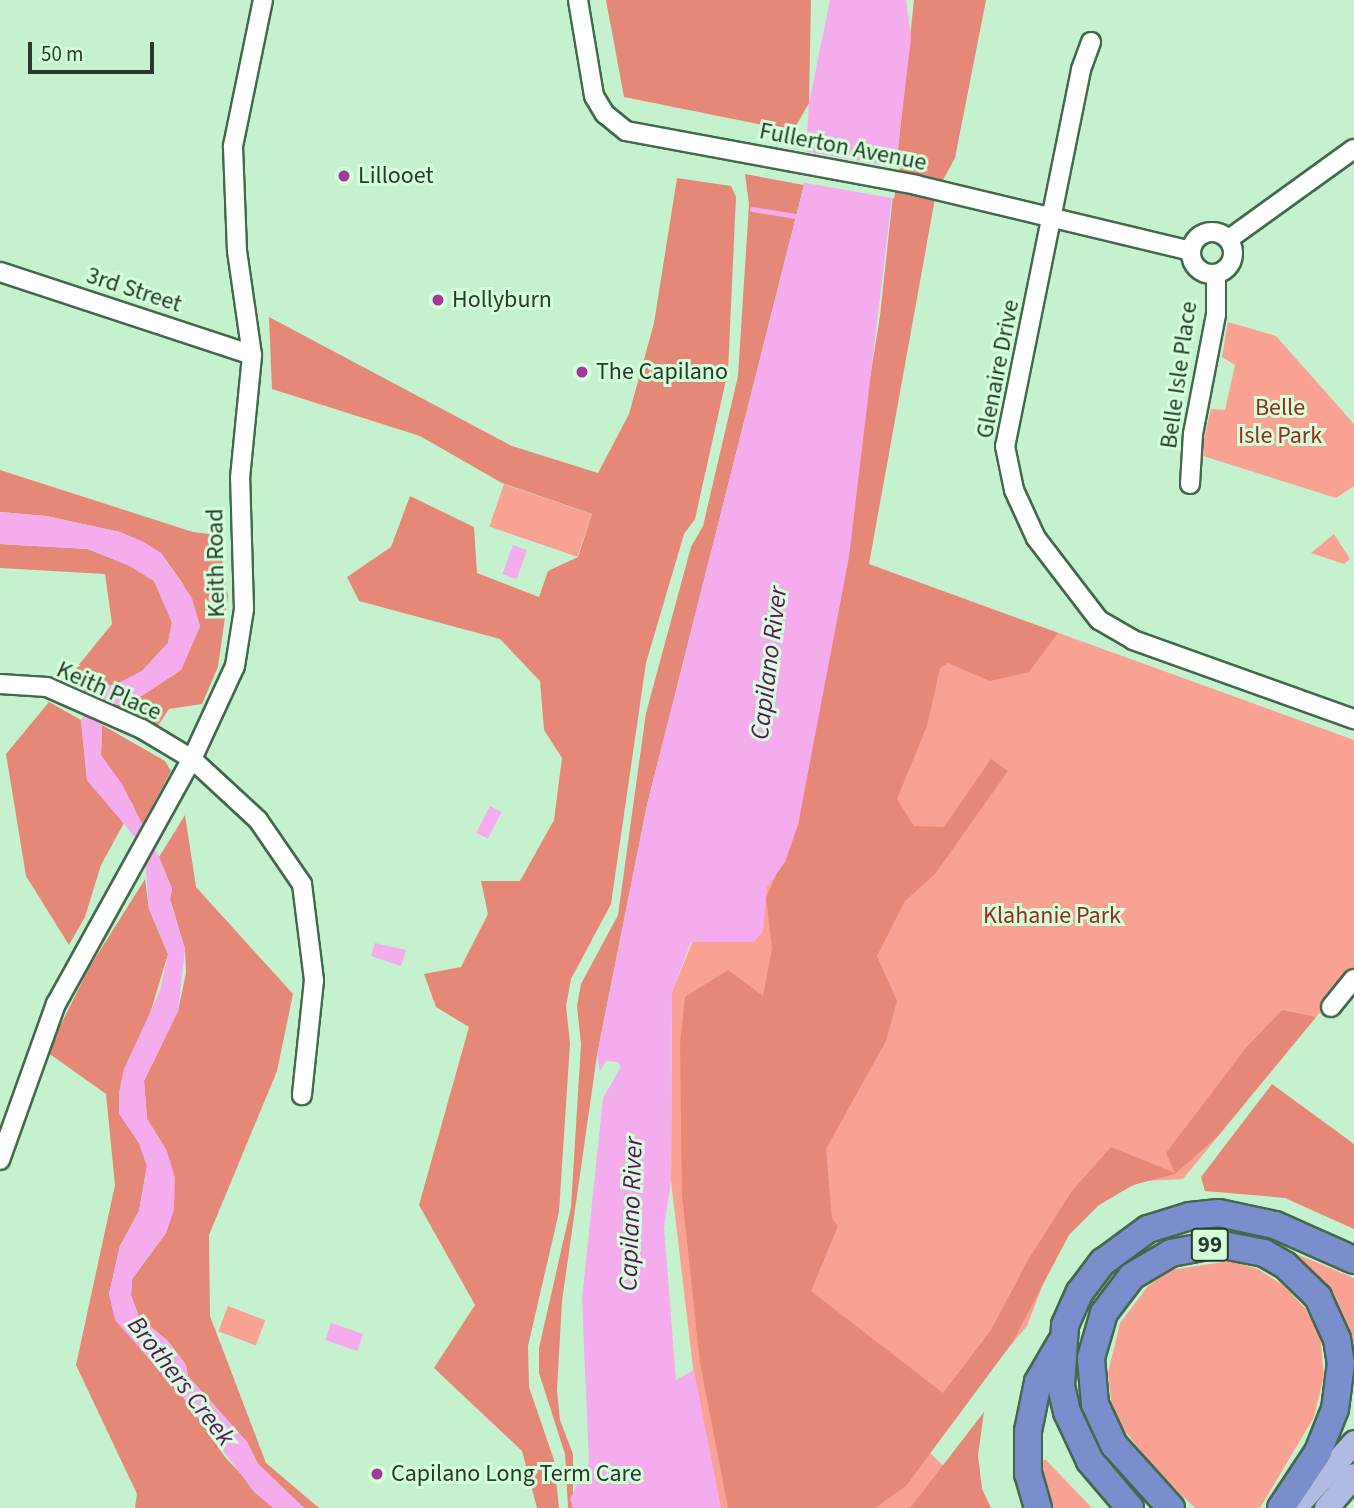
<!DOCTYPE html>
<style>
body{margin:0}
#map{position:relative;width:1354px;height:1508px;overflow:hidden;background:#c6f1ce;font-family:"Source Sans 3",sans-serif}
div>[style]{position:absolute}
.green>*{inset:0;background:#f9a293;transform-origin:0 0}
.forest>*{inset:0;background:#e68878}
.water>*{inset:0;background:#f4acec;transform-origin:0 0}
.pier>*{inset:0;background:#c6f1ce;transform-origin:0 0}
.stream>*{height:5px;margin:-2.5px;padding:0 2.5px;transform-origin:2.5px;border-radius:2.5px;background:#f4acec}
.roads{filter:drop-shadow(2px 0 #42694b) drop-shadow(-2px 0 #42694b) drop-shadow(0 2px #42694b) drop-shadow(0 -2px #42694b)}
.minor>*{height:18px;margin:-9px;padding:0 9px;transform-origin:9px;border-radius:9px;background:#fff}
.minor>.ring{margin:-9px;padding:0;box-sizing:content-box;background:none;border:18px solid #fff;border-radius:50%}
.major>*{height:23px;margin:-11.5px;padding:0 11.5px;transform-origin:11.5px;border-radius:11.5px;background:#afbbe2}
.highway>*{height:26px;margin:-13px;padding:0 13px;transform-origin:13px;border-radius:13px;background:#7a8ece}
.dots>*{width:19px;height:19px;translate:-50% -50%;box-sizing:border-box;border:4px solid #d3ffdb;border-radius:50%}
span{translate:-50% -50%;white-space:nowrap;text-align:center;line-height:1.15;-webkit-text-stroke:6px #d3ffdb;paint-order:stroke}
.shield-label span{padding:2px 5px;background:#d3ffdb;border:2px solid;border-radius:5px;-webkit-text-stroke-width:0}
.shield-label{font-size:23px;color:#293a2c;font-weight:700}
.street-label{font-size:24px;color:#293a2c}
.poi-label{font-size:24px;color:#293a2c}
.left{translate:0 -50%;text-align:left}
.park-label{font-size:24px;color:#992b1e}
.water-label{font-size:26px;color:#640f60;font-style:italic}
.scale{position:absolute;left:28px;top:42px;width:126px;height:32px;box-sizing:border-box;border:4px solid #293a2c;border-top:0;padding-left:9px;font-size:21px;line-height:24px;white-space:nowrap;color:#293a2c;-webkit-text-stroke:5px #d3ffdb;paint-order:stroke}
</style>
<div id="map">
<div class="green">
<div style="clip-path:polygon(1228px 322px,1276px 336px,1354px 424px,1354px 486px,1336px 498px,1200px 455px,1211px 409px,1225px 410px,1235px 365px,1222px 357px)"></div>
<div style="left:504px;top:484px;width:93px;height:45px;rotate:19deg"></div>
<div style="clip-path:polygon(1334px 534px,1350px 559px,1344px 564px,1311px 553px)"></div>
<div style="clip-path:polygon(849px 557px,1354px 740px,1354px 971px,1183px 1179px,1143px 1181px,1110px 1196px,1081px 1219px,1055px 1253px,1027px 1326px,924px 1447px,987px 1508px,716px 1508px,699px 1419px,671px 1181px,672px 992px)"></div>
<div style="clip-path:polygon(1294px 1253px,1354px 1278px,1354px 1370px,1345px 1319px,1335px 1296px)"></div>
<div style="clip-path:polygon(1229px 1261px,1258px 1269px,1284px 1286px,1305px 1308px,1320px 1336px,1324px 1375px,1314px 1417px,1260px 1508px,1195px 1508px,1160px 1475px,1124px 1430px,1112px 1407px,1108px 1373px,1120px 1323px,1148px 1286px,1171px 1270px)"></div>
<div style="left:228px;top:1306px;width:40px;height:27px;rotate:21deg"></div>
<div style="clip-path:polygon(1036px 1460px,1046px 1460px,1092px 1508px,1052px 1508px)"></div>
</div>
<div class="forest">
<div style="clip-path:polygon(606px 0,811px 0,809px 103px,793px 131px,624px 97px)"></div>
<div style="clip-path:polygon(914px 0,986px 0,955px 158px,936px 193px,869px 564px,1058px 633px,1029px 672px,990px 681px,948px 663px,940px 668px,927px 726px,897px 799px,914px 826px,944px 827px,991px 759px,1008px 771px,935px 874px,905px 901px,877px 956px,897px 1001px,886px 1041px,826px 1149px,832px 1218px,838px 1226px,811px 1291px,943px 1393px,991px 1330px,1028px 1260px,1072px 1191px,1111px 1147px,1175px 1173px,1166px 1153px,1245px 1049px,1282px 1010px,1316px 1017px,1217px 1137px,1175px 1174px,1133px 1185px,1099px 1205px,1069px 1235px,1012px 1343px,906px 1486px,875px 1508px,728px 1508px,700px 1363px,682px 1195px,680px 1044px,685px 997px,728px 970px,763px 996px,772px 948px,766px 898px,798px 825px,880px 316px)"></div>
<div style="clip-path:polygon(745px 174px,804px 185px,647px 805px,597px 1055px,562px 1301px,557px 1390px,560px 1420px,573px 1454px,573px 1508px,568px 1508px,565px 1454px,539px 1373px,539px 1348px,571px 1207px,581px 1044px,577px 1006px,581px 984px,618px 915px,646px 713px,691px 547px,703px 526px,738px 376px,749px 204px)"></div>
<div style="clip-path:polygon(677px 178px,731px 186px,736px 197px,728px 371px,695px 519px,684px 534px,646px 663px,611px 904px,571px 979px,566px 1006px,570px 1043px,559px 1212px,528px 1346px,529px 1387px,554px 1460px,559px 1508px,537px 1508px,522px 1451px,434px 1368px,475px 1305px,419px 1205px,469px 1027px,436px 1007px,424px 974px,461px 967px,488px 914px,481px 881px,520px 881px,554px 820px,562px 758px,544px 730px,540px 681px,500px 639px,359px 601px,347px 577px,391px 547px,410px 496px,474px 527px,477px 573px,539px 597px,548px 571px,578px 557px,592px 514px,502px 483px,420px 436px,272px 389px,269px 317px,512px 446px,598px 473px,629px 414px,654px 323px)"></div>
<div style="clip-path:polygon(0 470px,193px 532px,218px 535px,228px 596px,218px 667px,202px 704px,169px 709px,157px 727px,115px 706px,143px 695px,181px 670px,200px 626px,183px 584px,161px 553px,120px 532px,46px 516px,0 512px)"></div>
<div style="clip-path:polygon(0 544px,88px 549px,130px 566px,154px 581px,162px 595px,172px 623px,168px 643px,142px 671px,94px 697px,64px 683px,112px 624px,105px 574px,0 568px)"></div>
<div style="clip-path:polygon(49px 702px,81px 720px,87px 780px,124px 823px,101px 865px,85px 917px,69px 945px,26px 876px,6px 754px)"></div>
<div style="clip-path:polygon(102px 725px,165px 761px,171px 771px,141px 827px,133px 805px,101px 755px)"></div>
<div style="clip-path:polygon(185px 815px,196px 887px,293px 994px,277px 1071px,209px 1235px,210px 1316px,266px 1463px,319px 1508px,304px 1508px,258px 1464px,247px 1442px,188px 1376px,186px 1365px,168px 1341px,139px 1317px,131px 1295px,132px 1279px,166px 1233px,167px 1151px,147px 1119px,144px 1081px,178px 1011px,186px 973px,185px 949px,170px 899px,172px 889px,159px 857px)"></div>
<div style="clip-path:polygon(145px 879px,149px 909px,168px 954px,120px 1114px,139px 1143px,147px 1166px,139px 1211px,120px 1246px,109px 1294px,116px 1320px,187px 1402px,225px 1457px,273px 1508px,135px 1508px,137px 1494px,76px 1365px,115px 1185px,106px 1094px,47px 1052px,89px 968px)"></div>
<div style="clip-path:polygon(1272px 1084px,1354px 1144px,1354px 1229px,1285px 1198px,1205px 1191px,1201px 1177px)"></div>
<div style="clip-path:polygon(984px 1412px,978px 1455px,982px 1489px,991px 1508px,910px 1508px)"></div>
</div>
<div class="water">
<div style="clip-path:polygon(830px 0,906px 0,911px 38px,849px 557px,798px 825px,785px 862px,767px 887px,763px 931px,754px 942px,691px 942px,672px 992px,671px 1181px,664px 1228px,676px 1380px,694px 1370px,721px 1508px,573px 1508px,570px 1499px,589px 1463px,582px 1299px,603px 1098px,621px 1067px,618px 1062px,606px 1061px,600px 1071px,597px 1055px,647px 805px,804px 185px,809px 103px)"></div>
<div style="clip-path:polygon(0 512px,46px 516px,120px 532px,144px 542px,161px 553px,192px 598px,200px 626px,181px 670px,143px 695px,115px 706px,102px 723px,101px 755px,122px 784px,159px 857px,172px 889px,170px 900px,185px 949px,178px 1011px,144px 1081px,147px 1119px,167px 1151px,175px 1178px,174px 1210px,166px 1233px,132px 1279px,131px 1295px,139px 1317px,168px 1341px,186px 1365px,188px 1376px,247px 1442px,258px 1464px,304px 1508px,273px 1508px,254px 1492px,187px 1402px,115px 1320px,109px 1294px,120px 1246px,139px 1211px,147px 1166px,139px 1143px,119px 1114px,119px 1092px,124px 1069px,160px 991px,168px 954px,149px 909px,145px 858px,134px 836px,87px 780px,81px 720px,104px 685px,115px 685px,142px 671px,168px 643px,172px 623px,154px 581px,130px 566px,88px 549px,0 544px)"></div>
<div style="left:513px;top:545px;width:15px;height:31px;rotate:20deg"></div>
<div style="left:490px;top:806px;width:13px;height:30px;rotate:27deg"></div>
<div style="clip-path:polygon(375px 943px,406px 950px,401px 966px,371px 956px)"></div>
<div style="left:331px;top:1323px;width:34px;height:18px;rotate:19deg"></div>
</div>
<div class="pier">
<div style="left:803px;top:151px;width:98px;height:31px;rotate:10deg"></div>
</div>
<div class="stream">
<div style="left:752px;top:209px;width:50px;rotate:9.3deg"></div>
</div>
<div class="roads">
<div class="minor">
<div style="left:578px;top:0;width:97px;rotate:80.5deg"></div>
<div style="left:594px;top:96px;width:21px;rotate:59deg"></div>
<div style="left:605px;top:114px;width:27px;rotate:39deg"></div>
<div style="left:626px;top:131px;width:295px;rotate:10.5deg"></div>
<div style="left:916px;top:185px;width:283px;rotate:13.5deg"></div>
<div style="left:1091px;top:42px;width:30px;rotate:110deg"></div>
<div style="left:1081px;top:70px;width:384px;rotate:101.4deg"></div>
<div style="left:1005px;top:446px;width:45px;rotate:78.4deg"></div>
<div style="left:1014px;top:490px;width:53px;rotate:65.4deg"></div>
<div style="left:1036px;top:538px;width:103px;rotate:52.5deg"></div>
<div style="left:1099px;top:620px;width:39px;rotate:30deg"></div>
<div style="left:1133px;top:640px;width:235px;rotate:19.7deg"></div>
<div class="ring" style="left:1191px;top:232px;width:24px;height:24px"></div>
<div style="left:1229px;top:239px;width:154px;rotate:-35.8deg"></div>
<div style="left:0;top:272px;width:265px;rotate:18.2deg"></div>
<div style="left:1190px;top:484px;width:50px;rotate:-86.6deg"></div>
<div style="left:1193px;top:434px;width:122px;rotate:-79.1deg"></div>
<div style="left:1216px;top:314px;width:40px;rotate:-90deg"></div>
<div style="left:0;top:684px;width:47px;rotate:3.7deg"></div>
<div style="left:47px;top:687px;width:104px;rotate:23.9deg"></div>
<div style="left:142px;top:729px;width:58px;rotate:31deg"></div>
<div style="left:192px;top:759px;width:90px;rotate:42.7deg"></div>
<div style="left:258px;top:820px;width:78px;rotate:55.5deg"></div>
<div style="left:302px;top:884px;width:97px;rotate:82.9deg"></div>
<div style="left:314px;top:980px;width:116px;rotate:96deg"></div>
<div style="left:1331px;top:1007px;width:36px;rotate:-51deg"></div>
<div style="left:0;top:1160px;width:166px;rotate:-70.3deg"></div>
<div style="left:56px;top:1004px;width:280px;rotate:-61deg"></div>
<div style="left:192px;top:759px;width:102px;rotate:-65.2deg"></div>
<div style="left:235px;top:666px;width:58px;rotate:-81deg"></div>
<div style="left:244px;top:609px;width:131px;rotate:-91.7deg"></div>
<div style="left:240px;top:478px;width:124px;rotate:-84.4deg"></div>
<div style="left:252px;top:355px;width:105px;rotate:-98.2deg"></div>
<div style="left:237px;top:251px;width:105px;rotate:-92.2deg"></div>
<div style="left:233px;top:146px;width:149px;rotate:-78.4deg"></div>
</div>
<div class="major">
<div style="left:1294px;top:1508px;width:89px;rotate:-47.7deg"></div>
<div style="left:1326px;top:1508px;width:43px;rotate:-49.7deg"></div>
</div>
<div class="highway">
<div style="left:1038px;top:1508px;width:35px;rotate:-106deg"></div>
<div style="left:1028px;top:1474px;width:43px;rotate:-90deg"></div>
<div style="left:1028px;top:1431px;width:50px;rotate:-78.5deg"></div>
<div style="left:1038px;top:1382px;width:44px;rotate:-59.9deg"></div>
<div style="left:1130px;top:1508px;width:62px;rotate:-130.4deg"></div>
<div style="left:1090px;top:1461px;width:54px;rotate:-115.1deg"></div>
<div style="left:1067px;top:1412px;width:27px;rotate:-103deg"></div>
<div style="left:1061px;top:1386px;width:61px;rotate:-86.2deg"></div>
<div style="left:1065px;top:1325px;width:36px;rotate:-66deg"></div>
<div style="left:1080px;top:1292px;width:38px;rotate:-53deg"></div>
<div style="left:1103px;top:1262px;width:56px;rotate:-36.3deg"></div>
<div style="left:1148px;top:1229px;width:44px;rotate:-17.2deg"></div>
<div style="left:1190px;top:1216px;width:29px;rotate:-6deg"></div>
<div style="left:1219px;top:1213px;width:57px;rotate:12.1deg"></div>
<div style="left:1275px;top:1225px;width:86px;rotate:23.9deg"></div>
<div style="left:1171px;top:1508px;width:85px;rotate:-132.1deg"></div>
<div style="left:1114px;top:1445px;width:45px;rotate:-114.9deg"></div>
<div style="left:1095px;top:1404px;width:46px;rotate:-95deg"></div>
<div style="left:1091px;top:1358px;width:47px;rotate:-73.9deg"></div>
<div style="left:1104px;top:1313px;width:46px;rotate:-52.9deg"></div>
<div style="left:1132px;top:1276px;width:45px;rotate:-30.5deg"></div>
<div style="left:1171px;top:1253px;width:48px;rotate:-10.8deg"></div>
<div style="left:1218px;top:1244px;width:47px;rotate:11.1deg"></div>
<div style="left:1264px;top:1253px;width:24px;rotate:30deg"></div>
<div style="left:1285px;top:1265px;width:46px;rotate:44.1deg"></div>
<div style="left:1318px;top:1297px;width:46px;rotate:65.7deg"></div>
<div style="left:1337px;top:1339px;width:24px;rotate:81deg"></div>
<div style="left:1341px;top:1363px;width:46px;rotate:97.4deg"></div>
<div style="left:1335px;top:1409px;width:46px;rotate:111.6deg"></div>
<div style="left:1318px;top:1452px;width:67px;rotate:123.5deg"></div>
</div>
</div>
<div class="dots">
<div style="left:344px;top:176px;background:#a2399b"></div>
<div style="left:438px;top:300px;background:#a2399b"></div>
<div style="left:582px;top:372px;background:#a2399b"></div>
<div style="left:377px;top:1474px;background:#a2399b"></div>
</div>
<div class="shield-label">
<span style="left:1210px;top:1245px">99</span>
</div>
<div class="street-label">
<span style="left:843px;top:147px;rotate:11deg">Fullerton Avenue</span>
<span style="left:134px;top:290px;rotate:18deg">3rd Street</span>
<span style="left:998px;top:369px;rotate:-79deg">Glenaire Drive</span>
<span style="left:1179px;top:375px;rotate:-82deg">Belle Isle Place</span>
<span style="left:216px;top:563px;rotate:-91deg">Keith Road</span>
<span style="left:109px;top:691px;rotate:24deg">Keith Place</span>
</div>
<div class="poi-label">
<span class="left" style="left:358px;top:176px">Lillooet</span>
<span class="left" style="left:452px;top:300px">Hollyburn</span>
<span class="left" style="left:596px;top:372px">The Capilano</span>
<span class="left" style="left:391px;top:1474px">Capilano Long Term Care</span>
</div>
<div class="park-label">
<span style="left:1280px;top:422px">Belle<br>Isle Park</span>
<span style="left:1052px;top:916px">Klahanie Park</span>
</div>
<div class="water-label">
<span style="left:769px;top:663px;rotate:-83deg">Capilano River</span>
<span style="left:631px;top:1214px;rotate:-88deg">Capilano River</span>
<span style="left:181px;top:1381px;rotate:52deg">Brothers Creek</span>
</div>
<div class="scale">50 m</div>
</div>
